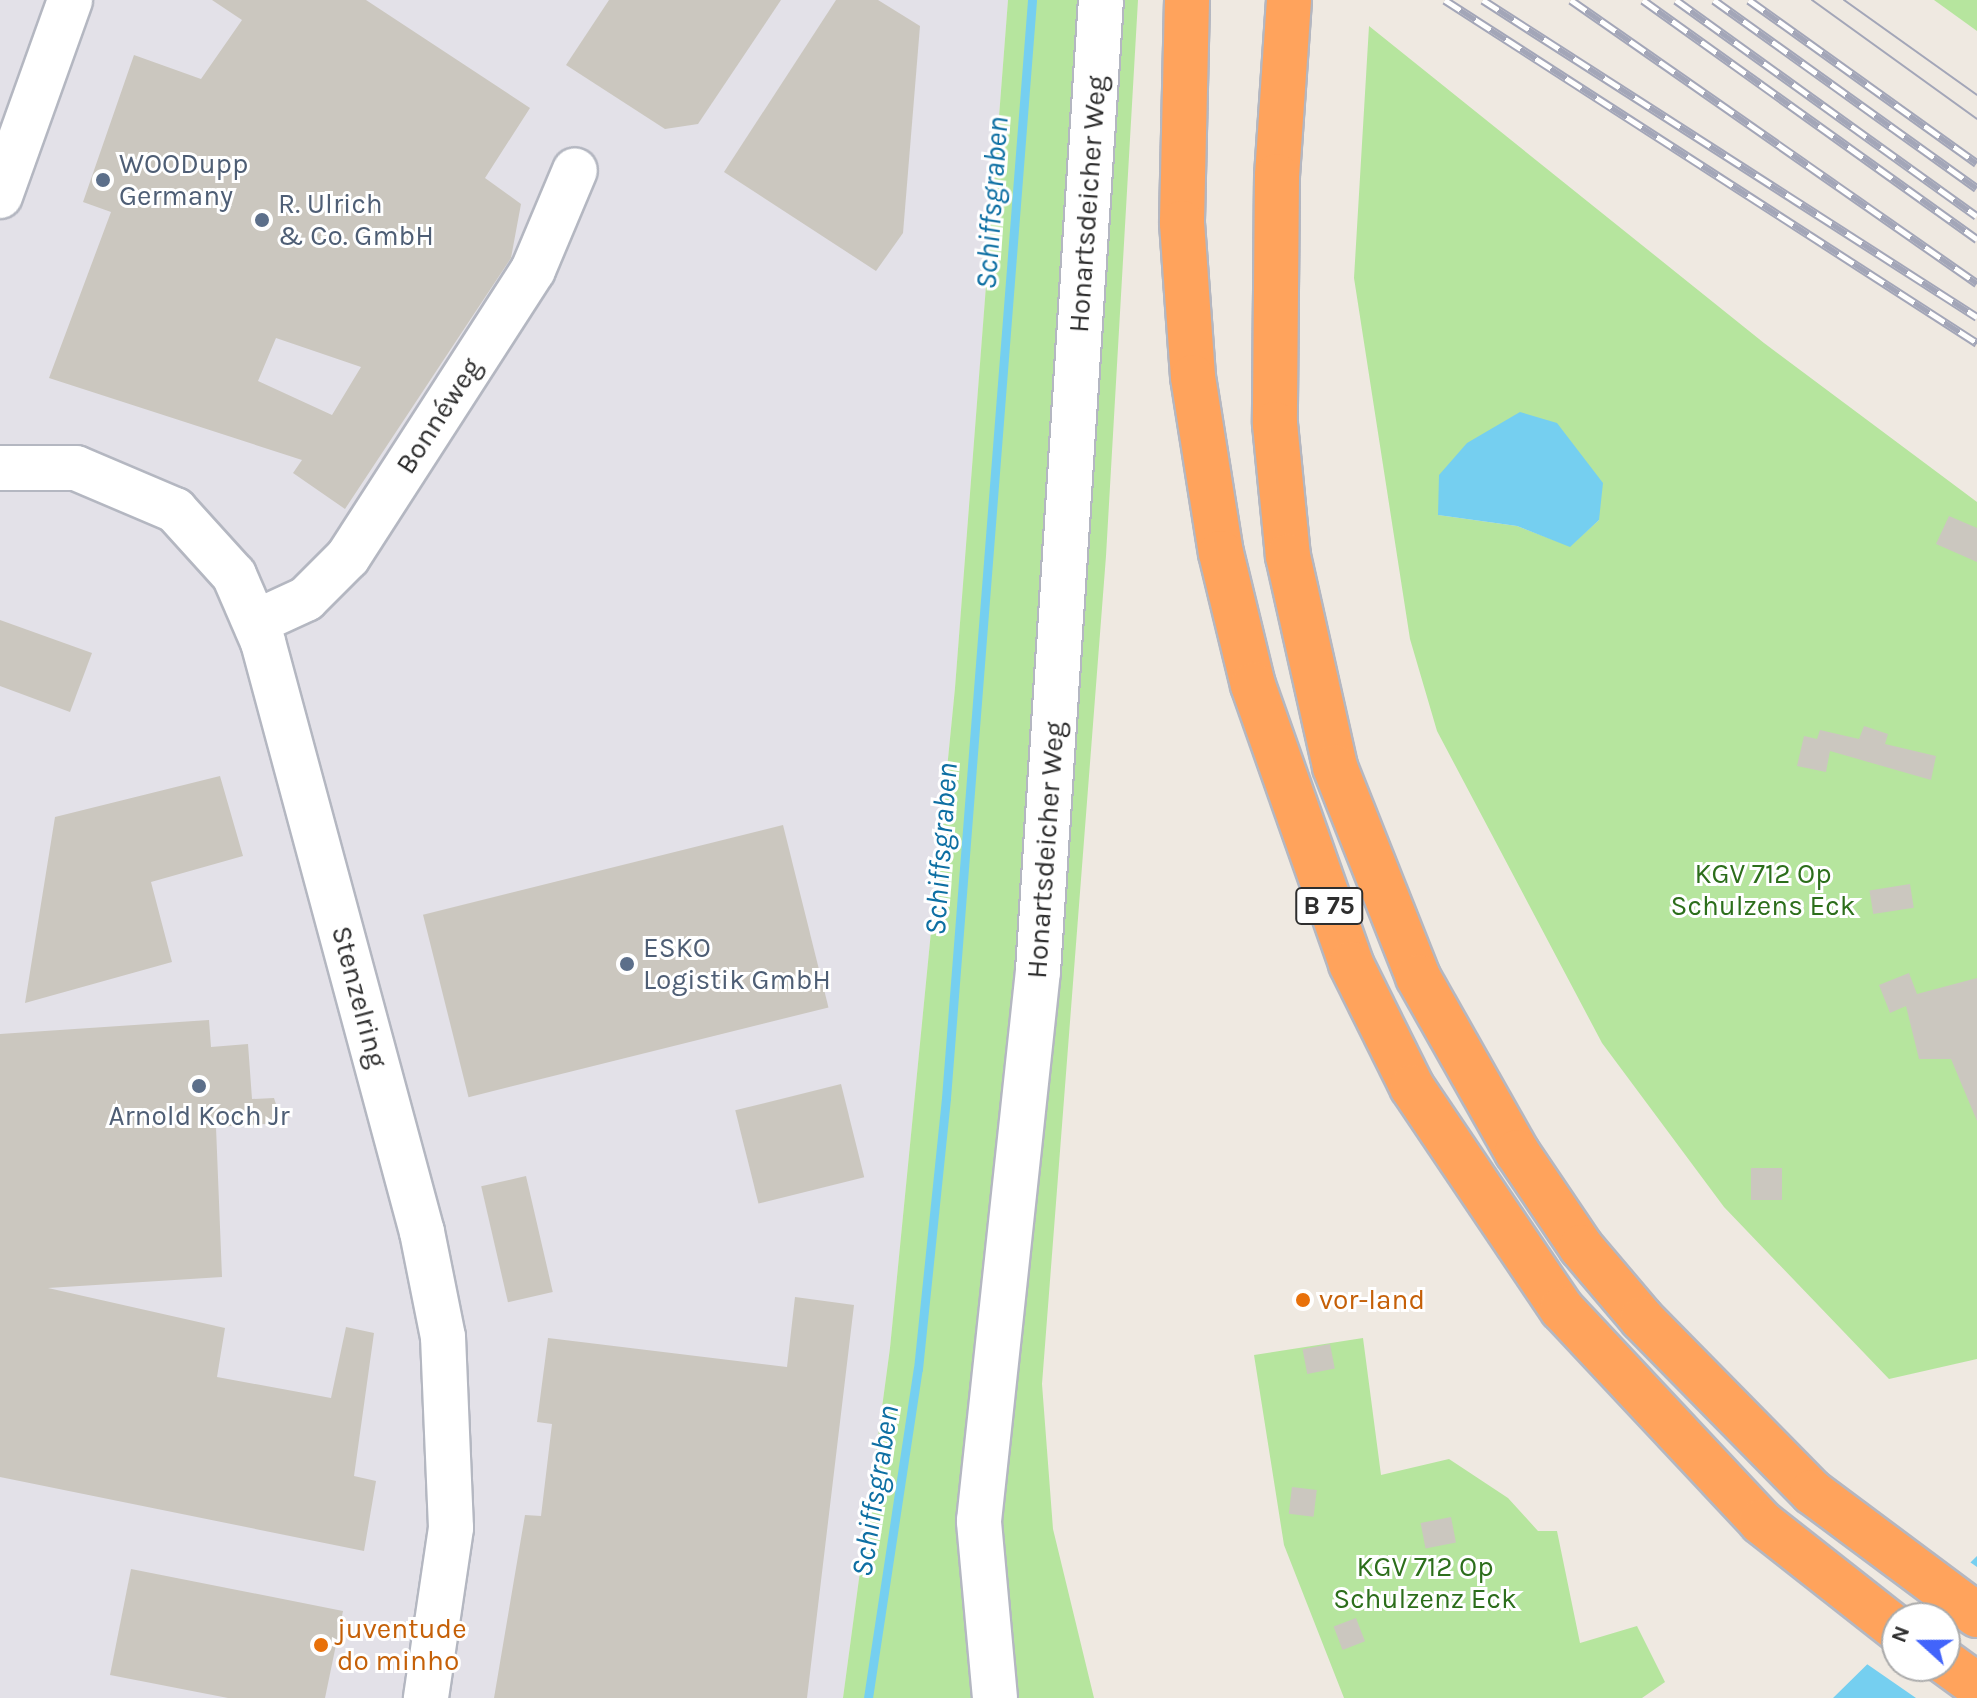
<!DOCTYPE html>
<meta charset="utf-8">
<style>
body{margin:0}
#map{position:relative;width:1977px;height:1698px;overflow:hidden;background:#efe9e1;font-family:Karla,sans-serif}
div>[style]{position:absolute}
.industrial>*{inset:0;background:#e3e1e8}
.green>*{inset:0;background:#b6e59e}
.water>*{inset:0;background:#75cff0}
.pier>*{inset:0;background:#efe9e1}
.stream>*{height:9px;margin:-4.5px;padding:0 4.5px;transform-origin:4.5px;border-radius:4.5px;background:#75cff0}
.building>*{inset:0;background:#cbc7bf;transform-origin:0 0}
.roads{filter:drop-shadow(2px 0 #b4b7c1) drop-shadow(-2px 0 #b4b7c1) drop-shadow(0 2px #b4b7c1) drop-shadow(0 -2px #b4b7c1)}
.minor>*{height:44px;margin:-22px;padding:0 22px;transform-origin:22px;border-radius:22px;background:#fff}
.highway>*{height:44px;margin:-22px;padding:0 22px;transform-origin:22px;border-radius:22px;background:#ffa35c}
.tram>*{height:2px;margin:-1px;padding:0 1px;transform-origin:1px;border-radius:1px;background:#a3a6b8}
.rail>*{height:9px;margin-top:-4.5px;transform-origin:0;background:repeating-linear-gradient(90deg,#fff 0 18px,#a3a6b8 0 36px);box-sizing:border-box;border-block:2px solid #a3a6b8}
.dots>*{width:22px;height:22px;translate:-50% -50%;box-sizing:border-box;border:4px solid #fff;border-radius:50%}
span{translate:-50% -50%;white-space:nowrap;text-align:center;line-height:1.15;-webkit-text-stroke:6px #fff;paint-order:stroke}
.shield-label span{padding:2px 6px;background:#fff;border:2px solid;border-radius:6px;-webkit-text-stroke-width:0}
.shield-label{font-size:26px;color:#2e2e2e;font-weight:700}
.service-label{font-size:28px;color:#4e5e75}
.left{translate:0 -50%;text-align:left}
.street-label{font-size:28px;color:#2e2e2e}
.park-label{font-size:28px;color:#2c6e1b}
.food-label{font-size:28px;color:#c56008}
.water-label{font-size:30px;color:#0d6fa3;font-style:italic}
.north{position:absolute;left:1881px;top:1602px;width:80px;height:80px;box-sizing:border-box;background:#fff;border:2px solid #ababab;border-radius:50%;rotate:291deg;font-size:22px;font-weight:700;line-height:32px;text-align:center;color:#2e2e2e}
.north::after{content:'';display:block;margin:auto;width:28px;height:36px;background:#4264fb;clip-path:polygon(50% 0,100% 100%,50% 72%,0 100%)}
</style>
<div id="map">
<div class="industrial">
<div style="clip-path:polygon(0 0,1008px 0,955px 688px,890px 1348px,843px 1698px,0 1698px)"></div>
</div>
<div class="green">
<div style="clip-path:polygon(1008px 0,1138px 0,1106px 556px,1042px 1384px,1053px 1529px,1094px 1698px,843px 1698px,890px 1348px,955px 688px)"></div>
<div style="clip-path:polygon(1934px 0,1977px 0,1977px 31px)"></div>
<div style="clip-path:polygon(evenodd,1369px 26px,1764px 343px,1977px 502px,1977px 1359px,1889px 1379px,1724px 1207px,1602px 1043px,1437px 731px,1410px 639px,1354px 278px,1369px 26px,1438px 515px,1599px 520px,1570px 546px,1517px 526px,1438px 515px)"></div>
<div style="clip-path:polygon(1363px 1338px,1381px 1475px,1449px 1459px,1508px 1498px,1538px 1531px,1557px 1531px,1580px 1643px,1637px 1626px,1665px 1682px,1642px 1698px,1344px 1698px,1284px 1545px,1254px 1355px)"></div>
</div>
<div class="water">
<div style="clip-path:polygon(1520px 412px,1557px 423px,1603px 483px,1599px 520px,1570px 547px,1517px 526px,1438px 515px,1439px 475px,1467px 443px)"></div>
<div style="clip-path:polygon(1977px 1556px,1977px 1656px,1943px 1698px,1833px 1698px,1897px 1635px,1897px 1666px,1945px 1666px,1945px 1618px,1914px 1618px)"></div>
</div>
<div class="pier">
<div style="clip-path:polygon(1967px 1560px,1977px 1567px,1977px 1662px,1948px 1698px,1916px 1698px,1864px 1662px,1897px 1631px,1897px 1666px,1945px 1666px,1945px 1618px,1910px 1618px)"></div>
</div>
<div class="stream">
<div style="left:868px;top:1698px;width:333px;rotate:-81.4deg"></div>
<div style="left:918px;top:1369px;width:272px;rotate:-84.1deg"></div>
<div style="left:946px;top:1098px;width:1101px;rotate:-85.52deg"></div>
</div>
<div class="building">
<div style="clip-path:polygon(evenodd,212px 0,366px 0,530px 108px,485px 178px,521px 204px,511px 258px,345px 509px,293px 473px,302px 460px,49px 378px,111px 212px,83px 202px,134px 55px,201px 79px,242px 20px,212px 0,276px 338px,361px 367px,332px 415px,258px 381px,276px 338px)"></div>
<div style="clip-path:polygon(609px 0,781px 0,698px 124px,665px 129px,566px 65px)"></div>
<div style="clip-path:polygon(836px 0,878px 0,920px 26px,903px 233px,876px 271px,724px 172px)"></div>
<div style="clip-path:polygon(1949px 516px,1977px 528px,1977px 562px,1936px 544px)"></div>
<div style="clip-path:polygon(0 620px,92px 653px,70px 712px,0 686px)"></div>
<div style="clip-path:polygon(1864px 726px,1888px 734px,1885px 744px,1936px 756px,1931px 780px,1830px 751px,1826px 772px,1797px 766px,1804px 736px,1817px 739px,1820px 730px,1859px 739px)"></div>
<div style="clip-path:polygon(220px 776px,243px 856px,151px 882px,172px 962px,25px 1003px,55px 817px)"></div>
<div style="left:783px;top:825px;width:188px;height:371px;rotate:76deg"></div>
<div style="left:1910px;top:884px;width:24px;height:41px;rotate:81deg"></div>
<div style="clip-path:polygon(1909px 973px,1917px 994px,1977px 978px,1977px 1121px,1951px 1059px,1919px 1059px,1906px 1006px,1890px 1013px,1879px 985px)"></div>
<div style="clip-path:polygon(209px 1020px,211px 1047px,248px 1044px,252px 1099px,274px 1098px,282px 1123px,216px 1127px,222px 1277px,48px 1288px,225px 1328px,217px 1377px,331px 1398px,346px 1327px,374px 1333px,354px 1476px,376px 1481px,364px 1551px,0 1477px,0 1034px)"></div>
<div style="left:841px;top:1084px;width:96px;height:109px;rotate:76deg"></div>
<div style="left:1751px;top:1168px;width:31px;height:32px"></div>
<div style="left:526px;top:1176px;width:119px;height:46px;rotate:77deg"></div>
<div style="clip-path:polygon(795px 1297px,854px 1305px,807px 1698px,494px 1698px,525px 1515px,541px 1516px,552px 1424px,537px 1422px,548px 1338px,787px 1367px)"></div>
<div style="left:1330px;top:1344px;width:25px;height:28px;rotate:79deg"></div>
<div style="left:1292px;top:1487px;width:25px;height:27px;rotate:7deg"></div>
<div style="left:1451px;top:1517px;width:26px;height:31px;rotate:79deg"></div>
<div style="clip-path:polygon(131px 1569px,343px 1611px,325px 1698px,228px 1698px,110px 1675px)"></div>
<div style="left:1356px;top:1618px;width:25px;height:24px;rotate:69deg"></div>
</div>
<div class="roads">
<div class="minor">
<div style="left:0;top:196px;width:208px;rotate:-70.3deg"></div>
<div style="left:0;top:468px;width:76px"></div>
<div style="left:76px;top:468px;width:108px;rotate:23deg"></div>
<div style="left:175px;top:510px;width:88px;rotate:47.8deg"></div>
<div style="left:234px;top:575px;width:73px;rotate:66.6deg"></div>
<div style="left:263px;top:642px;width:611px;rotate:74.92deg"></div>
<div style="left:422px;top:1232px;width:107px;rotate:78.7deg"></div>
<div style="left:443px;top:1337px;width:191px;rotate:87.6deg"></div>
<div style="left:451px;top:1528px;width:172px;rotate:98.4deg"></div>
<div style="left:256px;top:622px;width:55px;rotate:-24.7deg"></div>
<div style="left:306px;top:599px;width:59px;rotate:-45deg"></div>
<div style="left:348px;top:557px;width:341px;rotate:-57.2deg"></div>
<div style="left:533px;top:270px;width:108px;rotate:-67.2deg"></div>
<div style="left:995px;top:1698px;width:178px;rotate:-95.2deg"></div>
<div style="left:979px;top:1521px;width:553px;rotate:-83.88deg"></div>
<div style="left:1038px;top:971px;width:973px;rotate:-86.29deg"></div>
</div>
<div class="highway">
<div style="left:1187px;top:0;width:223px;rotate:91.3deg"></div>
<div style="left:1182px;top:223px;width:154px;rotate:85.9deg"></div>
<div style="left:1193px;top:377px;width:178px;rotate:81deg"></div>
<div style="left:1221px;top:553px;width:136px;rotate:76.4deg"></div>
<div style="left:1253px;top:685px;width:296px;rotate:70.6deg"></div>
<div style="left:1351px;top:964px;width:137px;rotate:63.6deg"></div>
<div style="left:1412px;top:1087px;width:268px;rotate:56deg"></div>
<div style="left:1562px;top:1309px;width:291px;rotate:46.9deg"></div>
<div style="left:1761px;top:1522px;width:173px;rotate:38.2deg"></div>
<div style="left:1289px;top:0;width:176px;rotate:93.9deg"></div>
<div style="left:1277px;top:176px;width:248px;rotate:90.5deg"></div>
<div style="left:1275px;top:424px;width:133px;rotate:84.4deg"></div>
<div style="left:1288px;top:556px;width:216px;rotate:77.4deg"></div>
<div style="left:1335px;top:767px;width:226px;rotate:68.4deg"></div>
<div style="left:1418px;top:977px;width:201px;rotate:60.5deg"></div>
<div style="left:1517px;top:1152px;width:115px;rotate:56deg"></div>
<div style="left:1581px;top:1247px;width:94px;rotate:49.7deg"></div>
<div style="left:1642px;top:1319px;width:243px;rotate:45.5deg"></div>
<div style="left:1812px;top:1492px;width:206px;rotate:36.7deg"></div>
<div style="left:1945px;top:1662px;width:39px;rotate:36deg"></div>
</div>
</div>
<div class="tram">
<div style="left:1812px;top:0;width:203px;rotate:35.8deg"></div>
<div style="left:1844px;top:0;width:163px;rotate:35.5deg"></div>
</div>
<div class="rail">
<div style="left:1445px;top:0;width:633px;rotate:32.81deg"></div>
<div style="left:1483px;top:0;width:587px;rotate:32.69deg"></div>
<div style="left:1571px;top:0;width:495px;rotate:34.9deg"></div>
<div style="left:1643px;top:0;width:411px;rotate:35.6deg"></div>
<div style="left:1676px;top:0;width:370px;rotate:35.7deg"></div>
<div style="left:1714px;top:0;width:323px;rotate:35.6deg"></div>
<div style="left:1749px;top:0;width:280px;rotate:35.6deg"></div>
</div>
<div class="dots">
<div style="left:103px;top:180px;background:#5c6f8a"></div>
<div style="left:262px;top:220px;background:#5c6f8a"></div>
<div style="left:627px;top:964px;background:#5c6f8a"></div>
<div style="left:199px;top:1086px;background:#5c6f8a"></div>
<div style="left:1303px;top:1300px;background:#e8710a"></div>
<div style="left:321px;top:1645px;background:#e8710a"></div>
</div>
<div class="shield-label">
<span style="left:1329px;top:906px">B 75</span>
</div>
<div class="service-label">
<span class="left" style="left:119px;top:180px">WOODupp<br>Germany</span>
<span class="left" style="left:278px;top:220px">R. Ulrich<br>&amp; Co. GmbH</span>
<span class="left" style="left:643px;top:964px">ESKO<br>Logistik GmbH</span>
<span style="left:199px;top:1116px">Arnold Koch Jr</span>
</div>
<div class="street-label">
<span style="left:1088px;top:204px;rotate:-86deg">Honartsdeicher Weg</span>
<span style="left:439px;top:416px;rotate:-57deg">Bonnéweg</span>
<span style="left:1046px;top:850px;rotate:-86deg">Honartsdeicher Weg</span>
<span style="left:359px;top:997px;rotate:75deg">Stenzelring</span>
</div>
<div class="park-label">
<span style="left:1763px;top:890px">KGV 712 Op<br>Schulzens Eck</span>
<span style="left:1425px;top:1583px">KGV 712 Op<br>Schulzenz Eck</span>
</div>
<div class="food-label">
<span class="left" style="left:1319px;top:1300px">vor-land</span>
<span class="left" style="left:337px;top:1645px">juventude<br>do minho</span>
</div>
<div class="water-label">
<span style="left:992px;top:203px;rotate:-86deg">Schiffsgraben</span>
<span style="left:941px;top:849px;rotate:-86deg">Schiffsgraben</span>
<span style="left:875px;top:1491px;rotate:-81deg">Schiffsgraben</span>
</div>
<div class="north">N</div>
</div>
